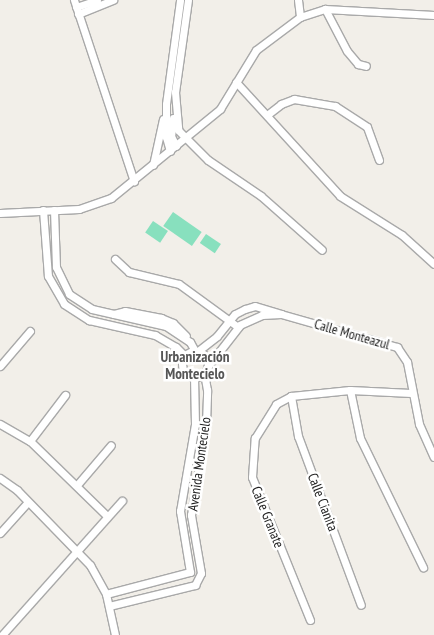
<!DOCTYPE html>
<meta charset="utf-8">
<style>
body{margin:0}
#map{position:relative;width:434px;height:635px;overflow:hidden;background:#f2efe9;font-family:"PT Sans Narrow",sans-serif}
div>[style]{position:absolute}
.pitch>*{inset:0;background:#88e0be;transform-origin:0 0}
.roads{filter:drop-shadow(1px 0 #a9a9a9) drop-shadow(-1px 0 #a9a9a9) drop-shadow(0 1px #a9a9a9) drop-shadow(0 -1px #a9a9a9)}
.minor>*{height:7px;margin:-3.5px;padding:0 3.5px;transform-origin:3.5px;border-radius:3.5px;background:#fff}
.minor>.ring{margin:-3.5px;padding:0;box-sizing:content-box;background:none;border:7px solid #fff;border-radius:50%}
span{translate:-50% -50%;white-space:nowrap;text-align:center;line-height:1.15;-webkit-text-stroke:5px #fff;paint-order:stroke}
.street-label{font-size:14px;color:#222}
.neighbourhood-label{font-size:15px;color:#555;font-weight:700}
</style>
<div id="map">
<div class="pitch">
<div style="left:173px;top:212px;width:35px;height:17px;rotate:35deg"></div>
<div style="left:153px;top:221px;width:18px;height:14px;rotate:34deg"></div>
<div style="left:206px;top:234px;width:18px;height:11px;rotate:34deg"></div>
</div>
<div class="roads">
<div class="minor">
<div style="left:74px;top:0;width:191px;rotate:71.7deg"></div>
<div style="left:188px;top:0;width:93px;rotate:98deg"></div>
<div style="left:175px;top:92px;width:38px;rotate:85deg"></div>
<div style="left:178px;top:130px;width:42px;rotate:45deg"></div>
<div style="left:208px;top:160px;width:64px;rotate:34.2deg"></div>
<div style="left:261px;top:196px;width:81px;rotate:41.5deg"></div>
<div style="left:298px;top:0;width:17px;rotate:83deg"></div>
<div style="left:76px;top:7px;width:22px;rotate:-18deg"></div>
<div style="left:325px;top:9px;width:47px;rotate:62.4deg"></div>
<div style="left:347px;top:51px;width:17px;rotate:50deg"></div>
<div style="left:358px;top:64px;width:8px;rotate:14deg"></div>
<div style="left:78px;top:14px;width:38px;rotate:-22deg"></div>
<div style="left:236px;top:82px;width:154px;rotate:47.6deg"></div>
<div style="left:340px;top:196px;width:73px;rotate:32.2deg"></div>
<div style="left:402px;top:235px;width:43px;rotate:42.2deg"></div>
<div style="left:267px;top:115px;width:18px;rotate:-38deg"></div>
<div style="left:281px;top:104px;width:14px;rotate:-21deg"></div>
<div style="left:294px;top:99px;width:42px;rotate:9.7deg"></div>
<div style="left:335px;top:106px;width:38px;rotate:33deg"></div>
<div style="left:367px;top:127px;width:35px;rotate:70deg"></div>
<div style="left:173px;top:118px;width:18px;rotate:96deg"></div>
<div style="left:171px;top:136px;width:11px;rotate:63deg"></div>
<div style="left:170px;top:151px;width:15px;rotate:-106deg"></div>
<div style="left:166px;top:137px;width:33px;rotate:-90deg"></div>
<div style="left:166px;top:104px;width:105px;rotate:-82.3deg"></div>
<div style="left:153px;top:165px;width:47px;rotate:-77.7deg"></div>
<div style="left:43px;top:210px;width:66px;rotate:85.7deg"></div>
<div style="left:48px;top:276px;width:32px;rotate:60deg"></div>
<div style="left:64px;top:304px;width:30px;rotate:33deg"></div>
<div style="left:89px;top:320px;width:68px;rotate:12.8deg"></div>
<div style="left:155px;top:335px;width:24px;rotate:30deg"></div>
<div style="left:176px;top:347px;width:13px;rotate:45deg"></div>
<div style="left:54px;top:210px;width:57px;rotate:88deg"></div>
<div style="left:56px;top:267px;width:30px;rotate:64deg"></div>
<div style="left:69px;top:294px;width:27px;rotate:33deg"></div>
<div style="left:92px;top:309px;width:76px;rotate:12.9deg"></div>
<div style="left:166px;top:326px;width:29px;rotate:34deg"></div>
<div style="left:190px;top:342px;width:10px;rotate:61deg"></div>
<div style="left:0;top:213px;width:79px;rotate:-2.9deg"></div>
<div style="left:79px;top:209px;width:34px;rotate:-19deg"></div>
<div style="left:111px;top:198px;width:141px;rotate:-39.2deg"></div>
<div style="left:220px;top:109px;width:69px;rotate:-58.6deg"></div>
<div style="left:256px;top:50px;width:55px;rotate:-36.9deg"></div>
<div style="left:300px;top:17px;width:26px;rotate:-18deg"></div>
<div style="left:325px;top:9px;width:109px;rotate:3.2deg"></div>
<div style="left:115px;top:259px;width:19px;rotate:43deg"></div>
<div style="left:129px;top:272px;width:51px;rotate:13.5deg"></div>
<div style="left:179px;top:284px;width:73px;rotate:36.1deg"></div>
<div style="left:114px;top:314px;width:11px;rotate:-15deg"></div>
<div style="left:125px;top:311px;width:37px;rotate:11deg"></div>
<div style="left:161px;top:318px;width:13px;rotate:23deg"></div>
<div style="left:173px;top:323px;width:18px;rotate:45deg"></div>
<div style="left:281px;top:314px;width:121px;rotate:15.9deg"></div>
<div style="left:397px;top:347px;width:18px;rotate:56deg"></div>
<div style="left:407px;top:362px;width:63px;rotate:79deg"></div>
<div style="left:419px;top:424px;width:36px;rotate:66deg"></div>
<div style="left:198px;top:351px;width:24px;rotate:-38deg"></div>
<div style="left:217px;top:336px;width:28px;rotate:-51deg"></div>
<div style="left:235px;top:314px;width:11px;rotate:-27deg"></div>
<div style="left:245px;top:309px;width:10px;rotate:-17deg"></div>
<div style="left:255px;top:306px;width:27px;rotate:17deg"></div>
<div style="left:281px;top:314px;width:19px;rotate:177deg"></div>
<div style="left:262px;top:315px;width:24px;rotate:156deg"></div>
<div style="left:240px;top:325px;width:52px;rotate:128deg"></div>
<div class="ring" style="left:182px;top:351px;width:19px;height:19px"></div>
<div style="left:0;top:366px;width:46px;rotate:-49.4deg"></div>
<div style="left:350px;top:390px;width:49px;rotate:78.2deg"></div>
<div style="left:360px;top:438px;width:144px;rotate:64deg"></div>
<div style="left:291px;top:396px;width:41px;rotate:80.1deg"></div>
<div style="left:298px;top:436px;width:180px;rotate:69.6deg"></div>
<div style="left:0;top:424px;width:34px;rotate:30deg"></div>
<div style="left:30px;top:441px;width:106px;rotate:44.2deg"></div>
<div style="left:30px;top:441px;width:58px;rotate:-52.7deg"></div>
<div style="left:0;top:478px;width:21px;rotate:35deg"></div>
<div style="left:17px;top:490px;width:105px;rotate:45.8deg"></div>
<div style="left:90px;top:565px;width:33px;rotate:61deg"></div>
<div style="left:106px;top:594px;width:42px;rotate:77.6deg"></div>
<div style="left:77px;top:485px;width:52px;rotate:-49.6deg"></div>
<div style="left:0;top:533px;width:40px;rotate:-48deg"></div>
<div style="left:106px;top:594px;width:87px;rotate:-14.7deg"></div>
<div style="left:190px;top:572px;width:62px;rotate:-99.3deg"></div>
<div style="left:180px;top:511px;width:88px;rotate:-80.2deg"></div>
<div style="left:195px;top:424px;width:48px;rotate:-91.2deg"></div>
<div style="left:109px;top:606px;width:89px;rotate:-13.7deg"></div>
<div style="left:195px;top:585px;width:13px;rotate:-63deg"></div>
<div style="left:201px;top:573px;width:59px;rotate:-99.8deg"></div>
<div style="left:191px;top:515px;width:92px;rotate:-80.6deg"></div>
<div style="left:206px;top:424px;width:34px;rotate:-88deg"></div>
<div style="left:207px;top:390px;width:17px;rotate:-100deg"></div>
<div style="left:310px;top:620px;width:154px;rotate:-112.1deg"></div>
<div style="left:252px;top:477px;width:39px;rotate:-86deg"></div>
<div style="left:255px;top:438px;width:40px;rotate:-58deg"></div>
<div style="left:276px;top:404px;width:17px;rotate:-28deg"></div>
<div style="left:291px;top:396px;width:59px;rotate:-5.8deg"></div>
<div style="left:350px;top:390px;width:61px;rotate:2.8deg"></div>
<div style="left:2px;top:635px;width:180px;rotate:-48.2deg"></div>
</div>
</div>
<div class="street-label">
<span style="left:352px;top:334px;rotate:16deg">Calle Monteazul</span>
<span style="left:199px;top:464px;rotate:-82deg">Avenida Montecielo</span>
<span style="left:323px;top:502px;rotate:69deg">Calle Cianita</span>
<span style="left:268px;top:517px;rotate:68deg">Calle Granate</span>
</div>
<div class="neighbourhood-label">
<span style="left:195px;top:365px">Urbanización<br>Montecielo</span>
</div>
</div>
